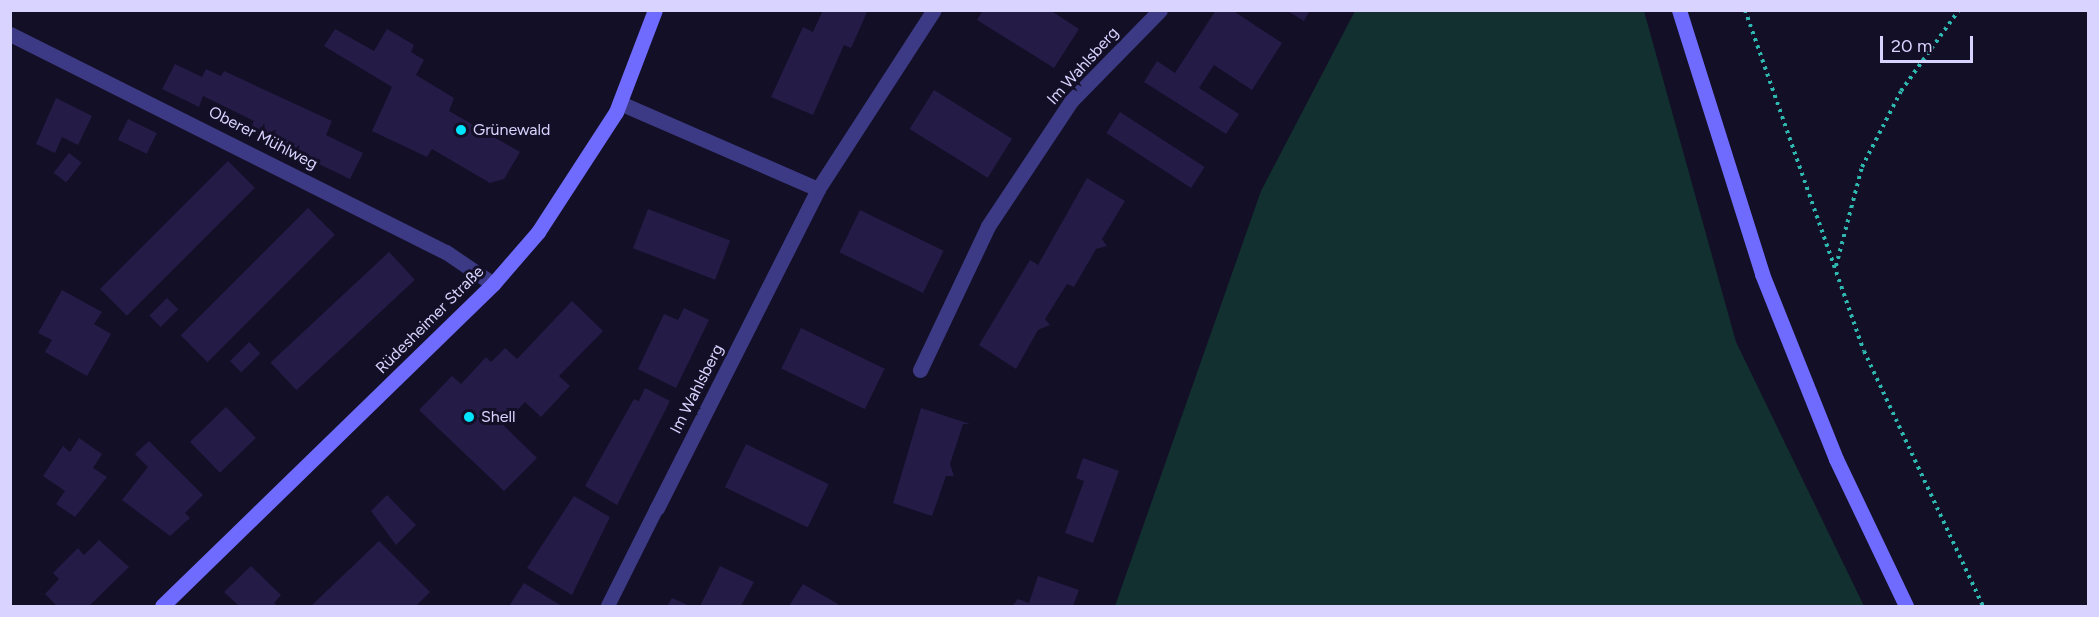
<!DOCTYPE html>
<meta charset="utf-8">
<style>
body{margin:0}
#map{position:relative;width:2099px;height:617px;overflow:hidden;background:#130f26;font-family:Figtree,sans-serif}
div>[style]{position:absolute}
.green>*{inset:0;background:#12302f}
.building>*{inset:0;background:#241b47;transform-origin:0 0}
.path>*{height:4px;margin-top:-2px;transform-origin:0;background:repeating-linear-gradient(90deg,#2fb8b0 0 3px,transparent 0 7.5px)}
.lane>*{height:14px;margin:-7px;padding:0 7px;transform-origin:7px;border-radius:7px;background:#3d3a85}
.street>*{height:15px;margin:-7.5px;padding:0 7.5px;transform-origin:7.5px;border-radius:7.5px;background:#3d3a85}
.secondary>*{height:15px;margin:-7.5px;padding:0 7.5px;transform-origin:7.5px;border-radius:7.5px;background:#6f6bff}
.dots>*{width:16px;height:16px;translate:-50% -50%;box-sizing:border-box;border:3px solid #130f26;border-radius:50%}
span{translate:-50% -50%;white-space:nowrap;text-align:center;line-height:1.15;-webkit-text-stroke:6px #130f26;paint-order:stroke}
.street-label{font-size:16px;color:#d9d4ff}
.poi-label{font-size:16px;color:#d9d4ff}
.left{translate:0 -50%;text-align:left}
.frame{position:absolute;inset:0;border:12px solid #d9d4ff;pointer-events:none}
.scale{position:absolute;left:1880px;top:36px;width:93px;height:27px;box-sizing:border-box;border:3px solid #d9d4ff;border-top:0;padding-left:8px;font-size:18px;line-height:21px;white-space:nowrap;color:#d9d4ff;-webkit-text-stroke:4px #130f26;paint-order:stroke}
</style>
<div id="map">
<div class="green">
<div style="clip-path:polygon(1355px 11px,1644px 11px,1736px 342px,1864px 606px,1115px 606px,1261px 191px)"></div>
</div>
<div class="building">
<div style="clip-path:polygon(823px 10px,868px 10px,851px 48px,844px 45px,813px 115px,771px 97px,803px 27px,813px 32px)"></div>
<div style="clip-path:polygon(983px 10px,1050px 10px,1079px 29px,1054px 68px,977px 20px)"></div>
<div style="clip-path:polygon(1216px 10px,1232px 10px,1282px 43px,1252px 90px,1214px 65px,1199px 88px,1239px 114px,1226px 134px,1144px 82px,1157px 61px,1175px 73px)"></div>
<div style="clip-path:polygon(1286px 10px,1310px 10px,1304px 21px)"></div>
<div style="clip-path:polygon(335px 29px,374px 51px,387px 29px,414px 45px,411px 52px,424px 60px,416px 75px,454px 98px,449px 111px,520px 152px,504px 179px,490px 183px,432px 149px,427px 157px,372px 131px,392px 87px,324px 46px)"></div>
<div style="clip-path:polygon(175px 64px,202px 77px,206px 69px,221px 76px,224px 71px,332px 121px,326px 135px,363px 153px,350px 179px,261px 136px,250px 129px,254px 121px,203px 96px,199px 107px,162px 89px)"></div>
<div style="left:934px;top:90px;width:92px;height:46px;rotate:32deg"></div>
<div style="clip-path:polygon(56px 98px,92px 116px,78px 145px,62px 137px,55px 153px,36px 144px)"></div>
<div style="left:1120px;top:112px;width:101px;height:25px;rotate:33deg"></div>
<div style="left:128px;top:119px;width:32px;height:23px;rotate:26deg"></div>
<div style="left:69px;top:153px;width:16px;height:25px;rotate:38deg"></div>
<div style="left:228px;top:161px;width:38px;height:181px;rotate:45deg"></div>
<div style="clip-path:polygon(1087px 178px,1125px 201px,1102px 239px,1107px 246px,1096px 249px,1074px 287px,1067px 284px,1045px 319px,1050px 325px,1038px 330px,1016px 369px,979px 345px,1030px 260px,1038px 265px)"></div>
<div style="left:308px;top:208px;width:38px;height:180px;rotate:45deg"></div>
<div style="left:648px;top:209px;width:88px;height:42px;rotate:21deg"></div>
<div style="left:860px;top:210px;width:93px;height:47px;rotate:26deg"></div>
<div style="left:389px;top:252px;width:38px;height:162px;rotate:47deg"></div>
<div style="clip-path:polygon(62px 290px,102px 312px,94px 324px,111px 334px,87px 376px,45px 352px,52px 340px,38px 333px)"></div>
<div style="left:167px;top:298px;width:16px;height:25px;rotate:45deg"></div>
<div style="clip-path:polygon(572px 301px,603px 331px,559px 376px,570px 386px,541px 417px,525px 402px,503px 425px,537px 458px,504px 491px,419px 410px,452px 376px,461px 384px,486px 357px,491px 362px,505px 348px,517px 359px)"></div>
<div style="clip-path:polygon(684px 308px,709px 320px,676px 388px,638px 369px,664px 314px,678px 320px)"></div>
<div style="left:801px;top:328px;width:93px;height:45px;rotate:26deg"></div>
<div style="left:249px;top:342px;width:16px;height:27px;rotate:45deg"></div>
<div style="clip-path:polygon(645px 388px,670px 401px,617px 505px,585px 486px,634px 399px,639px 401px)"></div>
<div style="left:226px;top:407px;width:43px;height:50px;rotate:46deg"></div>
<div style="clip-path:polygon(921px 408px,970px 424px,963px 424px,950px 464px,954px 476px,946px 476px,932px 516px,893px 503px)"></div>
<div style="clip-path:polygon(79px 438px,102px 454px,93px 468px,107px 477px,75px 517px,56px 504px,65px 491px,43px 476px,63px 446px,70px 452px)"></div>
<div style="clip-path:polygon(149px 441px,203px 495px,185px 513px,190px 518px,170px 536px,122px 500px,148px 467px,135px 454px)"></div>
<div style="left:746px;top:444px;width:92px;height:48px;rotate:26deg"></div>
<div style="clip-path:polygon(1083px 458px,1119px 471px,1093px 543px,1065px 533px,1084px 481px,1076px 478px)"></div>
<div style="clip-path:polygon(387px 495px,416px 525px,396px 545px,371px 511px)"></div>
<div style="clip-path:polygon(574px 496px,610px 517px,572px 595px,527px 568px)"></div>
<div style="clip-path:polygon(99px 540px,129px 567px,89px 606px,57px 606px,45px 594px,59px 579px,53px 573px,78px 548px,84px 555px)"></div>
<div style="clip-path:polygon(379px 541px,430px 592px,416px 606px,311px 606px)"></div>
<div style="clip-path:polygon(251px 566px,281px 595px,274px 603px,278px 606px,239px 606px,224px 592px)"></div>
<div style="clip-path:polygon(720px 566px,754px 582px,741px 606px,700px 606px)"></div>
<div style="clip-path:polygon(1038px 576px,1079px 590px,1073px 606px,1012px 606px,1018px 599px,1029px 603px)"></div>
<div style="clip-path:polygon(524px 583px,562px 606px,509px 606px)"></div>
<div style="clip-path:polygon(803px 584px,838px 604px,837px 606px,789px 606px)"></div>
<div style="clip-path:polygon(672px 598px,690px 606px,667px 606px)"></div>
</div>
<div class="path">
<div style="left:1745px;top:10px;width:361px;rotate:70.8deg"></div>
<div style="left:1864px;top:351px;width:281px;rotate:65deg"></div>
<div style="left:1836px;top:266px;width:102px;rotate:-75.3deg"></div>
<div style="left:1862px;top:167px;width:85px;rotate:-62.8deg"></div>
<div style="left:1901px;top:91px;width:100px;rotate:-54.4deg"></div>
</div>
<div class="lane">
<div style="left:608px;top:606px;width:110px;rotate:-63.4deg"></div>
</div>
<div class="street">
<div style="left:10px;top:34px;width:487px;rotate:26.6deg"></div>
<div style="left:446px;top:252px;width:57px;rotate:34.2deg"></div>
<div style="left:620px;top:103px;width:216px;rotate:23.5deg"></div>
<div style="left:920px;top:370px;width:159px;rotate:-64.7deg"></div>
<div style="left:988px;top:226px;width:150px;rotate:-56.4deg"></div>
<div style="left:1071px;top:101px;width:127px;rotate:-45.6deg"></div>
<div style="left:657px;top:508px;width:357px;rotate:-63.2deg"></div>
<div style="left:818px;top:189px;width:213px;rotate:-57.1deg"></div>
</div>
<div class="secondary">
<div style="left:1679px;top:10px;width:277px;rotate:72.5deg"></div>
<div style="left:1762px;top:274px;width:199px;rotate:68.2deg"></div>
<div style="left:1836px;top:459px;width:163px;rotate:64.5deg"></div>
<div style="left:162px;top:606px;width:462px;rotate:-44.2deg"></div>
<div style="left:493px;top:284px;width:69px;rotate:-49.1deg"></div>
<div style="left:538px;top:232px;width:143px;rotate:-57deg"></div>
<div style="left:616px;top:112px;width:109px;rotate:-69.1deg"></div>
</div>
<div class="dots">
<div style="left:461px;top:130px;background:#00e5ff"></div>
<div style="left:469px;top:417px;background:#00e5ff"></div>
</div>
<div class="street-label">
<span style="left:1083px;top:66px;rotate:-48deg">Im Wahlsberg</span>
<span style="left:263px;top:138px;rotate:27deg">Oberer Mühlweg</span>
<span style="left:430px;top:320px;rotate:-45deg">Rüdesheimer Straße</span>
<span style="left:697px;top:389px;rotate:-63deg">Im Wahlsberg</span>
</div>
<div class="poi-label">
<span class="left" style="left:473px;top:130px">Grünewald</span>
<span class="left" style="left:481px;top:417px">Shell</span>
</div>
<div class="frame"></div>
<div class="scale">20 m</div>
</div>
